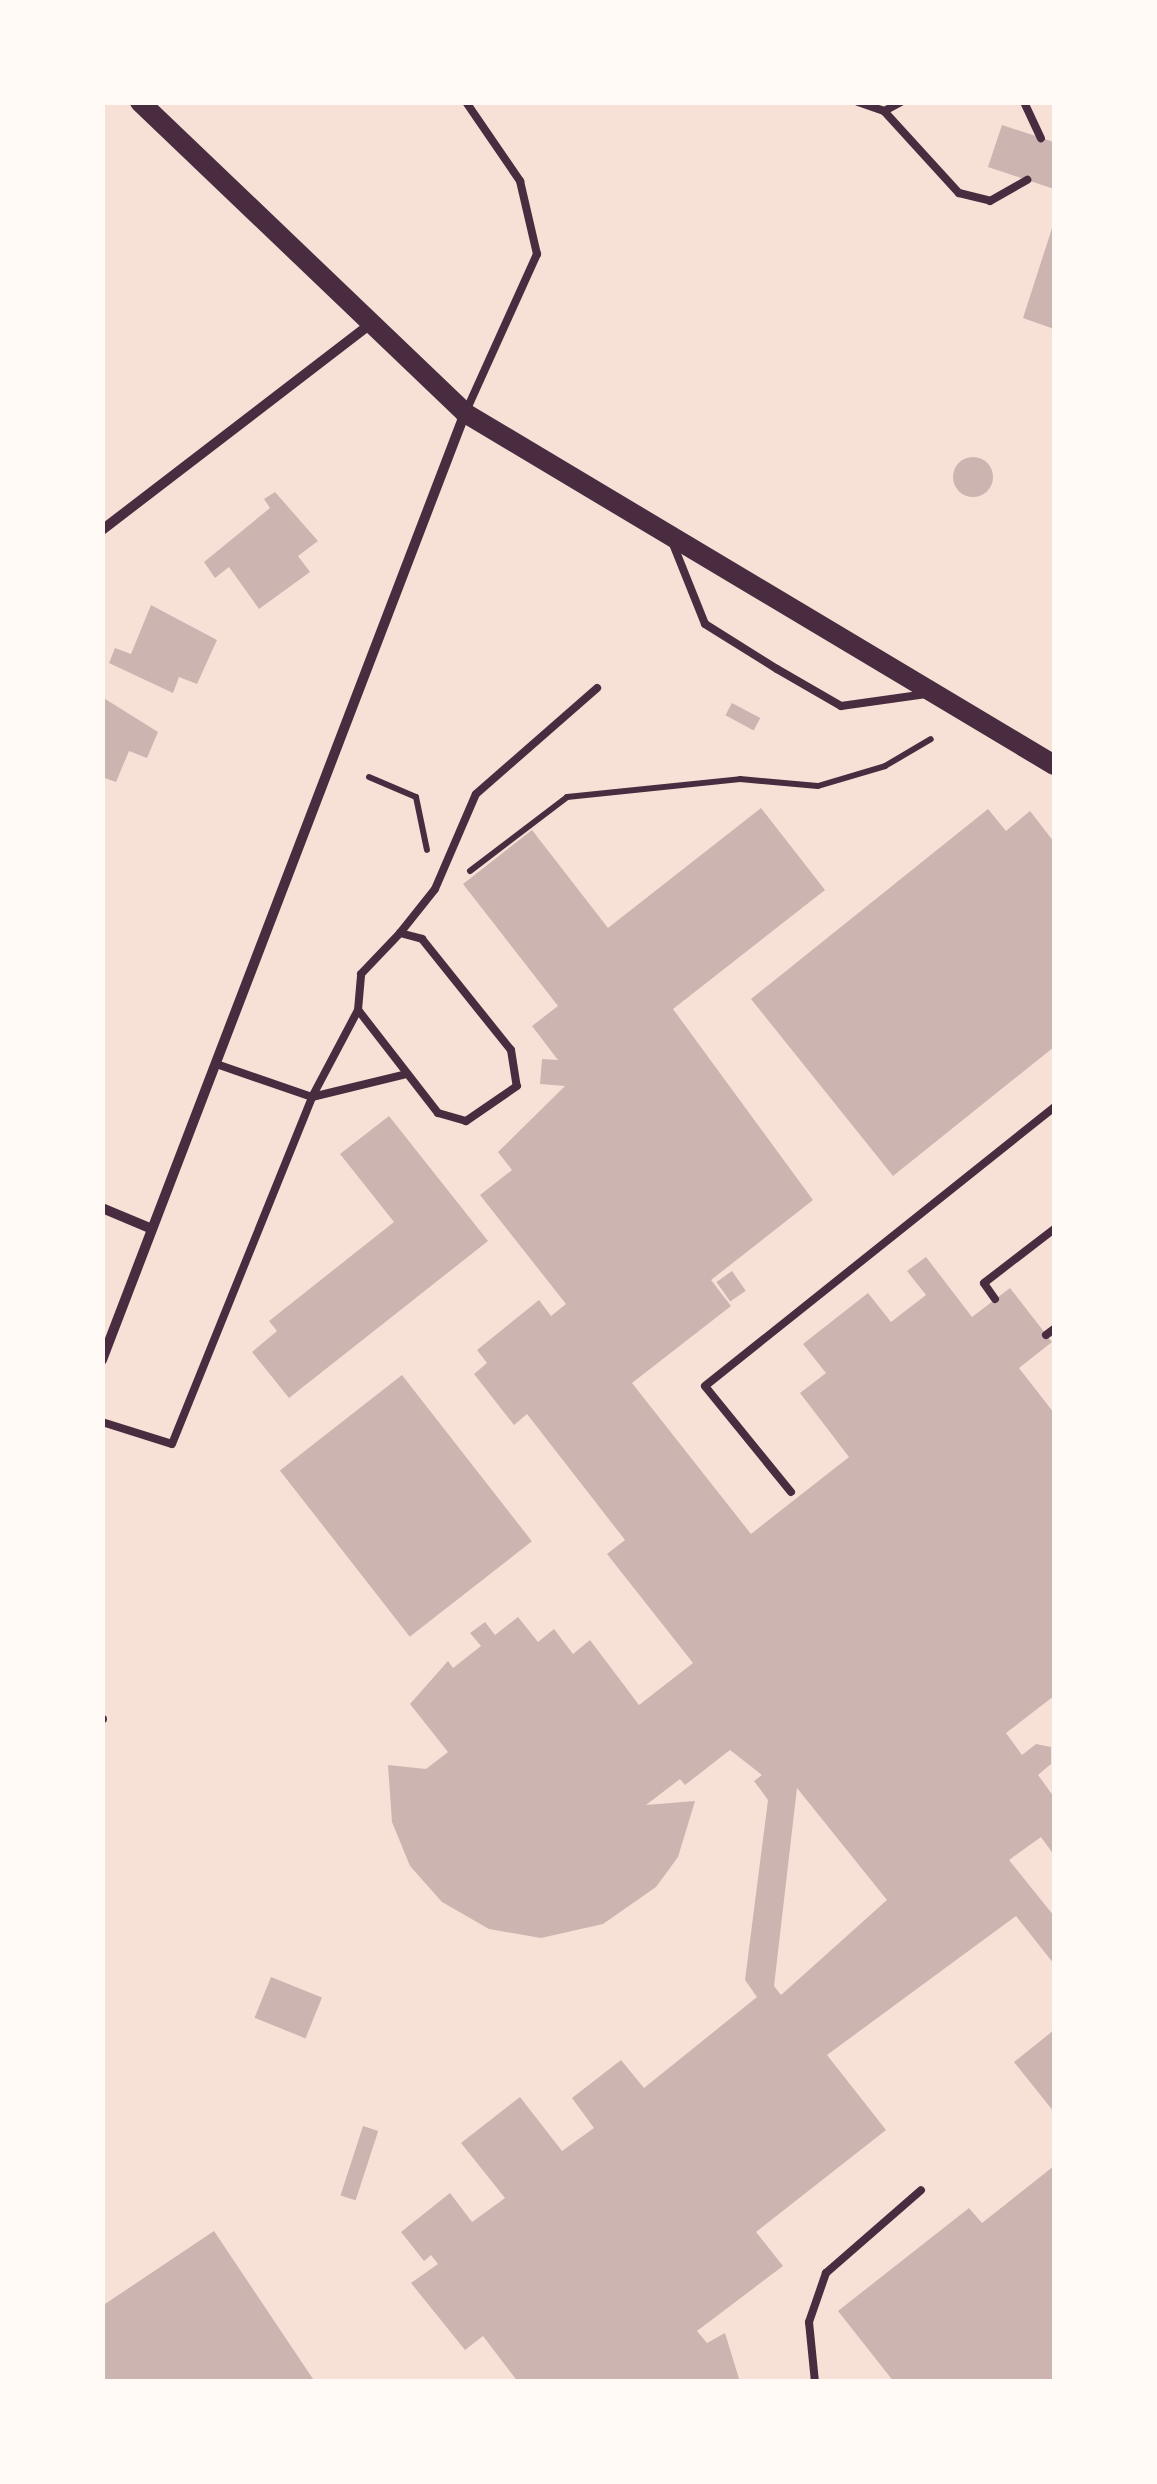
<!DOCTYPE html>
<style>
body{margin:0}
#map{position:relative;width:1157px;height:2484px;overflow:hidden;background:#f7e1d7;font-family:"Varela Round",sans-serif}
div>[style]{position:absolute}
.building>*{inset:0;background:#ccb4b1;transform-origin:0 0}
.round{border-radius:50%}
.path>*{height:6px;margin:-3px;padding:0 3px;transform-origin:3px;border-radius:3px;background:#4a2c40}
.service>*{height:8px;margin:-4px;padding:0 4px;transform-origin:4px;border-radius:4px;background:#4a2c40}
.minor>*{height:10px;margin:-5px;padding:0 5px;transform-origin:5px;border-radius:5px;background:#4a2c40}
.secondary>*{height:20px;margin:-10px;padding:0 10px;transform-origin:10px;border-radius:10px;background:#4a2c40}
span{translate:-50% -50%;white-space:nowrap;text-align:center;line-height:1.15;-webkit-text-stroke:9px #fffaf5;paint-order:stroke}
.frame{position:absolute;inset:0;border:105px solid #fffaf5;pointer-events:none}
</style>
<div id="map">
<div class="building">
<div style="clip-path:polygon(1002px 125px,1054px 142px,1054px 189px,988px 167px)"></div>
<div style="clip-path:polygon(1054px 222px,1054px 329px,1023px 318px)"></div>
<div class="round" style="left:953px;top:457px;width:40px;height:40px"></div>
<div style="clip-path:polygon(275px 492px,318px 541px,298px 556px,310px 572px,259px 609px,229px 567px,215px 578px,204px 562px,270px 508px,264px 499px)"></div>
<div style="clip-path:polygon(151px 605px,217px 640px,197px 684px,179px 677px,173px 693px,109px 663px,115px 648px,131px 654px)"></div>
<div style="clip-path:polygon(102px 697px,158px 732px,147px 758px,129px 751px,116px 782px,102px 777px)"></div>
<div style="left:732px;top:703px;width:32px;height:14px;rotate:28deg"></div>
<div style="clip-path:polygon(evenodd,761px 808px,825px 890px,673px 1009px,813px 1200px,711px 1280px,731px 1306px,632px 1383px,751px 1534px,849px 1457px,800px 1393px,826px 1373px,803px 1344px,868px 1293px,891px 1322px,926px 1295px,907px 1271px,926px 1257px,972px 1317px,1010px 1288px,1052px 1342px,1019px 1368px,1054px 1413px,1054px 1696px,1006px 1733px,1022px 1755px,1036px 1744px,1051px 1747px,1051px 1764px,1038px 1775px,1054px 1797px,1054px 1855px,1041px 1837px,1009px 1860px,1054px 1916px,1054px 1964px,1016px 1916px,827px 2055px,886px 2130px,756px 2232px,783px 2266px,697px 2331px,707px 2343px,725px 2333px,740px 2382px,518px 2382px,483px 2336px,465px 2350px,411px 2283px,438px 2264px,431px 2255px,424px 2261px,401px 2232px,450px 2193px,472px 2222px,505px 2198px,461px 2143px,520px 2097px,562px 2151px,594px 2128px,572px 2098px,621px 2060px,644px 2088px,757px 1997px,745px 1980px,768px 1800px,754px 1781px,762px 1775px,730px 1750px,685px 1785px,680px 1779px,646px 1805px,695px 1801px,678px 1857px,656px 1887px,603px 1924px,541px 1938px,489px 1929px,442px 1902px,410px 1866px,392px 1822px,388px 1765px,426px 1769px,448px 1752px,410px 1704px,448px 1661px,453px 1668px,481px 1646px,470px 1633px,485px 1622px,495px 1635px,518px 1617px,538px 1642px,554px 1629px,573px 1654px,590px 1640px,639px 1705px,693px 1663px,607px 1554px,625px 1540px,527px 1414px,514px 1425px,474px 1374px,487px 1363px,477px 1350px,539px 1300px,551px 1316px,566px 1304px,480px 1195px,512px 1170px,498px 1152px,565px 1086px,540px 1084px,542px 1059px,558px 1060px,532px 1026px,558px 1006px,463px 884px,532px 830px,608px 928px,761px 808px,797px 1788px,887px 1900px,781px 1995px,774px 1986px,797px 1788px)"></div>
<div style="clip-path:polygon(988px 809px,1006px 831px,1030px 811px,1054px 842px,1054px 1047px,893px 1176px,751px 999px)"></div>
<div style="clip-path:polygon(389px 1116px,488px 1241px,289px 1398px,252px 1352px,277px 1331px,269px 1321px,394px 1222px,340px 1154px)"></div>
<div style="left:732px;top:1271px;width:24px;height:19px;rotate:55deg"></div>
<div style="left:402px;top:1375px;width:211px;height:155px;rotate:52deg"></div>
<div style="left:271px;top:1977px;width:55px;height:44px;rotate:22deg"></div>
<div style="clip-path:polygon(1054px 2030px,1054px 2112px,1014px 2062px)"></div>
<div style="left:363px;top:2126px;width:16px;height:73px;rotate:18deg"></div>
<div style="clip-path:polygon(1054px 2166px,1054px 2382px,894px 2382px,838px 2311px,969px 2208px,982px 2223px)"></div>
<div style="clip-path:polygon(214px 2231px,315px 2382px,102px 2382px,102px 2306px)"></div>
</div>
<div class="path">
<div style="left:369px;top:777px;width:51px;rotate:23.1deg"></div>
<div style="left:416px;top:797px;width:54px;rotate:78.3deg"></div>
<div style="left:470px;top:871px;width:122px;rotate:-37.3deg"></div>
<div style="left:567px;top:797px;width:174px;rotate:-5.9deg"></div>
<div style="left:740px;top:779px;width:78px;rotate:5.1deg"></div>
<div style="left:818px;top:786px;width:70px;rotate:-16.6deg"></div>
<div style="left:885px;top:766px;width:53px;rotate:-30.4deg"></div>
</div>
<div class="service">
<div style="left:466px;top:102px;width:96px;rotate:55.6deg"></div>
<div style="left:520px;top:181px;width:75px;rotate:76.9deg"></div>
<div style="left:537px;top:254px;width:170px;rotate:114.3deg"></div>
<div style="left:858px;top:102px;width:28px;rotate:19deg"></div>
<div style="left:901px;top:102px;width:19px;rotate:152deg"></div>
<div style="left:884px;top:111px;width:111px;rotate:47.6deg"></div>
<div style="left:959px;top:193px;width:32px;rotate:14deg"></div>
<div style="left:990px;top:201px;width:43px;rotate:-29.6deg"></div>
<div style="left:1024px;top:102px;width:40px;rotate:65deg"></div>
<div style="left:673px;top:544px;width:86px;rotate:68.2deg"></div>
<div style="left:705px;top:624px;width:85px;rotate:32deg"></div>
<div style="left:777px;top:669px;width:74px;rotate:30deg"></div>
<div style="left:841px;top:706px;width:86px;rotate:-8deg"></div>
<div style="left:400px;top:933px;width:56px;rotate:-51.5deg"></div>
<div style="left:435px;top:889px;width:103px;rotate:-66.7deg"></div>
<div style="left:476px;top:794px;width:161px;rotate:-41.2deg"></div>
<div style="left:312px;top:1097px;width:98px;rotate:-62.1deg"></div>
<div style="left:358px;top:1010px;width:36px;rotate:-85deg"></div>
<div style="left:361px;top:974px;width:57px;rotate:-46.4deg"></div>
<div style="left:400px;top:933px;width:23px;rotate:15deg"></div>
<div style="left:422px;top:939px;width:142px;rotate:51.3deg"></div>
<div style="left:511px;top:1050px;width:36px;rotate:81deg"></div>
<div style="left:517px;top:1086px;width:62px;rotate:145.5deg"></div>
<div style="left:466px;top:1121px;width:29px;rotate:-164deg"></div>
<div style="left:438px;top:1113px;width:130px;rotate:-127.8deg"></div>
<div style="left:312px;top:1097px;width:98px;rotate:-13.6deg"></div>
<div style="left:995px;top:1299px;width:19px;rotate:-125deg"></div>
<div style="left:984px;top:1283px;width:88px;rotate:-37.6deg"></div>
<div style="left:1046px;top:1335px;width:10px;rotate:-37deg"></div>
<div style="left:102px;top:1422px;width:73px;rotate:17.4deg"></div>
<div style="left:172px;top:1444px;width:374px;rotate:-68deg"></div>
<div style="left:312px;top:1097px;width:102px;rotate:-161deg"></div>
<div style="left:791px;top:1492px;width:136px;rotate:-129.1deg"></div>
<div style="left:705px;top:1386px;width:447px;rotate:-38.6deg"></div>
<div style="left:102px;top:1719px;width:1px"></div>
<div style="left:815px;top:2382px;width:60px;rotate:-95.7deg"></div>
<div style="left:809px;top:2322px;width:52px;rotate:-70.9deg"></div>
<div style="left:826px;top:2273px;width:126px;rotate:-41.1deg"></div>
</div>
<div class="minor">
<div style="left:102px;top:530px;width:335px;rotate:-37.5deg"></div>
<div style="left:102px;top:1208px;width:54px;rotate:22.8deg"></div>
<div style="left:102px;top:1360px;width:1014px;rotate:-69.03deg"></div>
</div>
<div class="secondary">
<div style="left:140px;top:102px;width:450px;rotate:43.7deg"></div>
<div style="left:465px;top:413px;width:686px;rotate:30.86deg"></div>
</div>
<div class="frame"></div>
</div>
